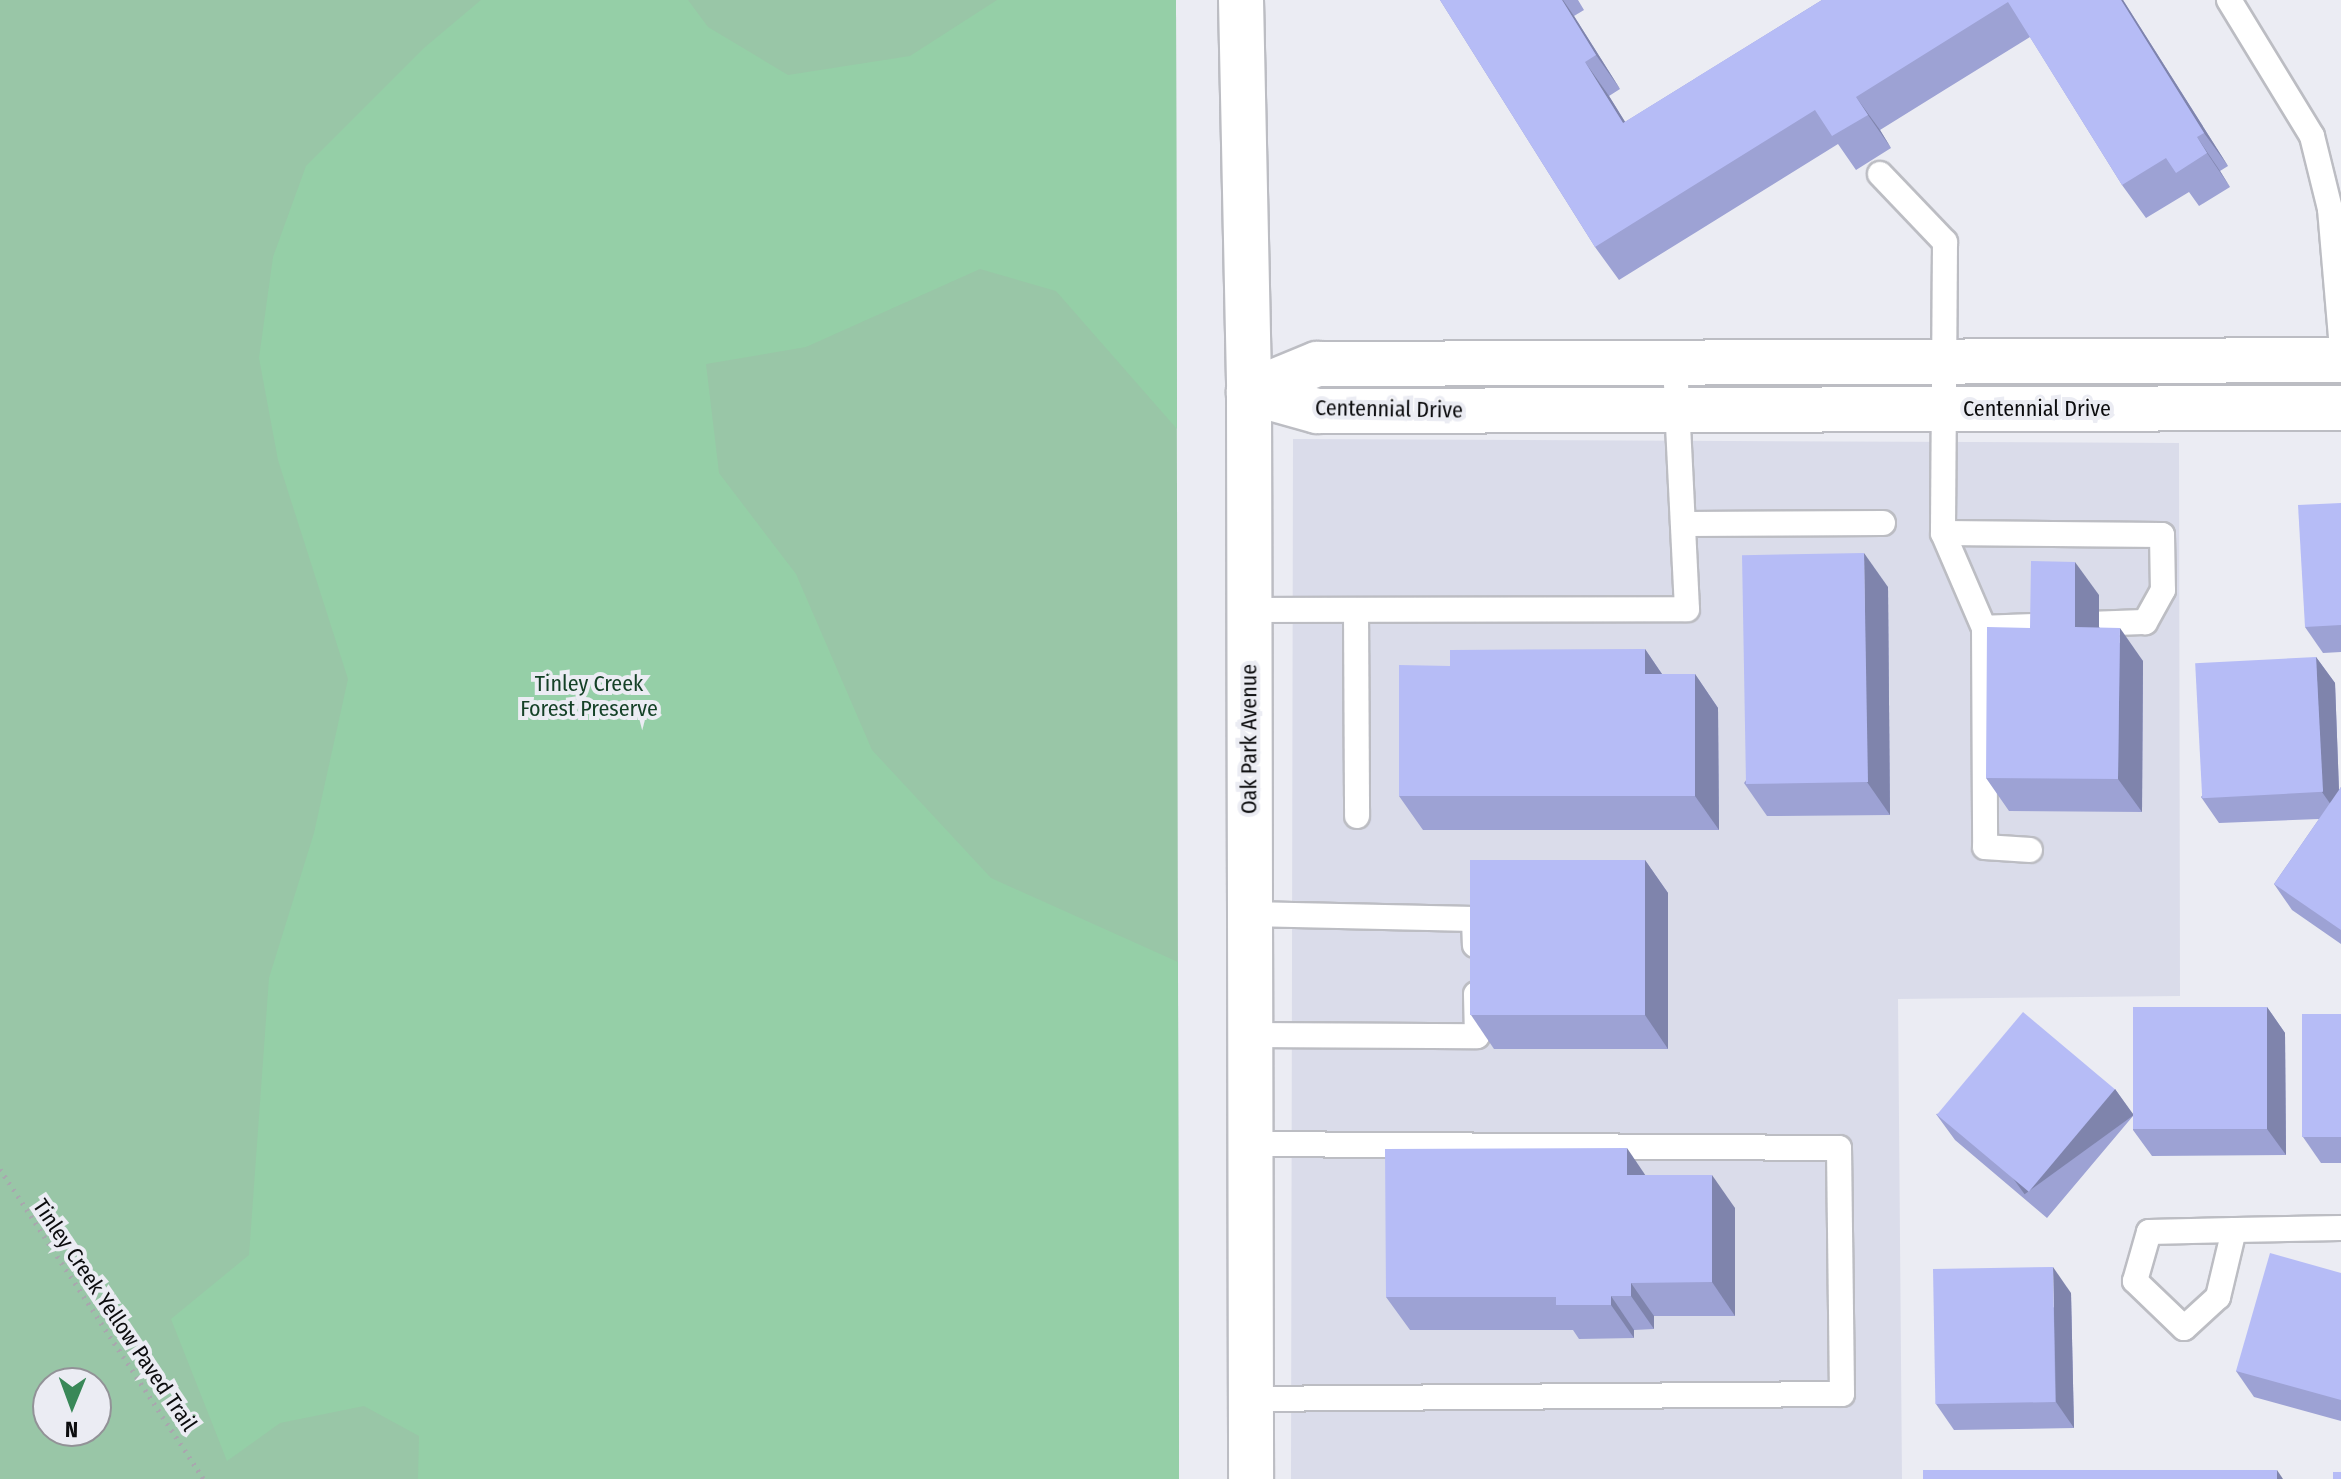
<!DOCTYPE html>
<style>
body{margin:0}
#map{position:relative;width:2341px;height:1479px;overflow:hidden;background:#ebecf3;font-family:"Fira Sans Condensed",sans-serif}
div>[style]{position:absolute}
.built>*{inset:0;background:#dadcea}
.green>*{inset:0;background:#99c6a7}
.forest>*{inset:0;background:#95cfa7}
.path>*{height:5px;margin-top:-2.5px;transform-origin:0;background:repeating-linear-gradient(90deg,#a8a8ae 0 2px,transparent 0 8px)}
.roads{filter:drop-shadow(2px 0 #bcbdc3) drop-shadow(-2px 0 #bcbdc3) drop-shadow(0 2px #bcbdc3) drop-shadow(0 -2px #bcbdc3)}
.service>*{height:24px;margin:-12px;padding:0 12px;transform-origin:12px;border-radius:12px;background:#fff}
.minor>*{height:44px;margin:-22px;padding:0 22px;transform-origin:22px;border-radius:22px;background:#fff}
.tertiary>*{height:44px;margin:-22px;padding:0 22px;transform-origin:22px;border-radius:22px;background:#fff}
.wall>*{inset:0;background:#9da2d4}
.shaded-wall>*{inset:0;background:#7f84ac;transform-origin:0 0}
.building>*{inset:0;background:#b6bcf6;transform-origin:0 0}
span{translate:-50% -50%;white-space:nowrap;text-align:center;line-height:1.15;-webkit-text-stroke:8px #ebecf3;paint-order:stroke}
.street-label{font-size:22px;color:#0c0c0e}
.park-label{font-size:22px;color:#154127}
.north{position:absolute;left:32px;top:1367px;width:80px;height:80px;box-sizing:border-box;background:#ebecf3;border:2px solid #929297;border-radius:50%;rotate:181deg;font-size:22px;font-weight:700;line-height:32px;text-align:center;color:#0c0c0e}
.north::after{content:'';display:block;margin:auto;width:28px;height:36px;background:#398858;clip-path:polygon(50% 0,100% 100%,50% 72%,0 100%)}
</style>
<div id="map">
<div class="built">
<div style="clip-path:polygon(1293px 439px,2179px 443px,2180px 996px,1898px 999px,1902px 1479px,1291px 1479px)"></div>
</div>
<div class="green">
<div style="clip-path:polygon(evenodd,0 0,1176px 0,1179px 1479px,0 1479px,0 0,48px 1383px,96px 1383px,96px 1431px,48px 1431px,48px 1383px)"></div>
</div>
<div class="forest">
<div style="clip-path:polygon(481px 0,688px 0,708px 27px,788px 75px,910px 56px,997px 0,1176px 0,1177px 429px,1056px 291px,980px 269px,806px 347px,706px 364px,719px 473px,796px 574px,872px 750px,991px 878px,1178px 962px,1179px 1479px,418px 1479px,419px 1436px,364px 1406px,280px 1423px,227px 1461px,171px 1319px,249px 1255px,269px 978px,314px 833px,348px 679px,278px 460px,259px 358px,273px 257px,306px 166px,424px 48px)"></div>
</div>
<div class="path">
<div style="left:0;top:1169px;width:371px;rotate:56.7deg"></div>
</div>
<div class="roads">
<div class="service">
<div style="left:2229px;top:0;width:159px;rotate:58.6deg"></div>
<div style="left:2312px;top:136px;width:75px;rotate:76.1deg"></div>
<div style="left:2330px;top:209px;width:128px;rotate:85.1deg"></div>
<div style="left:1880px;top:174px;width:94px;rotate:46.3deg"></div>
<div style="left:1945px;top:242px;width:291px;rotate:90.4deg"></div>
<div style="left:1943px;top:533px;width:103px;rotate:66.7deg"></div>
<div style="left:1984px;top:628px;width:219px;rotate:89.7deg"></div>
<div style="left:1985px;top:847px;width:45px;rotate:3.8deg"></div>
<div style="left:1685px;top:524px;width:198px;rotate:-0.3deg"></div>
<div style="left:1943px;top:533px;width:219px;rotate:0.5deg"></div>
<div style="left:2162px;top:535px;width:55px;rotate:89deg"></div>
<div style="left:2163px;top:590px;width:37px;rotate:119deg"></div>
<div style="left:2145px;top:622px;width:161px;rotate:177.9deg"></div>
<div style="left:1249px;top:610px;width:438px;rotate:-0.1deg"></div>
<div style="left:1687px;top:609px;width:247px;rotate:-92.8deg"></div>
<div style="left:1356px;top:610px;width:206px;rotate:89.7deg"></div>
<div style="left:1249px;top:914px;width:225px;rotate:1.3deg"></div>
<div style="left:1474px;top:919px;width:26px;rotate:88deg"></div>
<div style="left:1250px;top:1035px;width:227px;rotate:0.3deg"></div>
<div style="left:1477px;top:1036px;width:42px;rotate:-91.4deg"></div>
<div style="left:1250px;top:1144px;width:589px;rotate:0.39deg"></div>
<div style="left:1839px;top:1148px;width:246px;rotate:89.3deg"></div>
<div style="left:1842px;top:1394px;width:592px;rotate:179.52deg"></div>
<div style="left:2234px;top:1230px;width:69px;rotate:103.4deg"></div>
<div style="left:2218px;top:1297px;width:46px;rotate:137.6deg"></div>
<div style="left:2184px;top:1328px;width:68px;rotate:-136.2deg"></div>
<div style="left:2135px;top:1281px;width:51px;rotate:-74.1deg"></div>
<div style="left:2149px;top:1232px;width:85px;rotate:-1.3deg"></div>
<div style="left:2234px;top:1230px;width:107px;rotate:-1.1deg"></div>
</div>
<div class="minor">
<div style="left:1249px;top:392px;width:74px;rotate:-22.4deg"></div>
<div style="left:1317px;top:364px;width:1024px;rotate:-0.22deg"></div>
<div style="left:1249px;top:392px;width:71px;rotate:15.6deg"></div>
<div style="left:1317px;top:411px;width:1024px;rotate:-0.17deg"></div>
</div>
<div class="tertiary">
<div style="left:1241px;top:0;width:392px;rotate:88.8deg"></div>
<div style="left:1249px;top:392px;width:1087px;rotate:89.89deg"></div>
</div>
</div>
<div class="wall">
<div style="clip-path:polygon(1440px 0,1578px 0,1584px 10px,1574px 16px,1620px 89px,1609px 96px,1625px 122px,1822px 0,2123px 0,2228px 166px,2220px 171px,2230px 187px,2199px 206px,2189px 192px,2146px 218px,2122px 185px,2030px 37px,1880px 130px,1891px 148px,1856px 170px,1838px 144px,1619px 280px,1595px 247px)"></div>
<div style="clip-path:polygon(2341px 503px,2341px 652px,2323px 653px,2305px 627px)"></div>
<div style="clip-path:polygon(1888px 587px,1890px 815px,1767px 816px,1744px 783px)"></div>
<div style="clip-path:polygon(2099px 595px,2099px 627px,2143px 661px,2142px 812px,2009px 811px,1986px 778px,2030px 628px)"></div>
<div style="clip-path:polygon(1645px 649px,1662px 674px,1695px 674px,1718px 708px,1719px 830px,1423px 830px,1399px 796px,1450px 666px)"></div>
<div style="clip-path:polygon(2316px 657px,2335px 683px,2339px 790px,2341px 787px,2341px 944px,2292px 910px,2274px 884px,2319px 819px,2219px 823px,2201px 797px)"></div>
<div style="clip-path:polygon(1645px 860px,1668px 893px,1668px 1049px,1494px 1049px,1471px 1015px)"></div>
<div style="clip-path:polygon(2267px 1007px,2285px 1033px,2286px 1155px,2152px 1156px,2133px 1130px,2133px 1116px,2047px 1218px,1955px 1140px,1936px 1114px,2115px 1089px,2133px 1115px)"></div>
<div style="clip-path:polygon(2341px 1014px,2341px 1163px,2321px 1163px,2303px 1137px)"></div>
<div style="clip-path:polygon(1646px 1175px,1735px 1208px,1735px 1316px,1654px 1316px,1654px 1329px,1634px 1330px,1634px 1338px,1579px 1339px,1573px 1330px,1410px 1330px,1386px 1297px)"></div>
<div style="clip-path:polygon(2341px 1273px,2341px 1421px,2254px 1397px,2236px 1371px)"></div>
<div style="clip-path:polygon(2071px 1293px,2074px 1428px,1954px 1430px,1936px 1404px)"></div>
</div>
<div class="shaded-wall">
<div style="clip-path:polygon(1562px 0,1563px 0,1574px 16px,1620px 89px,1596px 55px)"></div>
<div style="clip-path:polygon(2121px 0,2123px 0,2228px 166px,2204px 133px)"></div>
<div style="clip-path:polygon(1585px 62px,1609px 96px,1647px 157px,1623px 123px)"></div>
<div style="clip-path:polygon(1856px 97px,1880px 130px,1891px 148px,1868px 115px)"></div>
<div style="clip-path:polygon(2197px 137px,2220px 171px,2230px 187px,2207px 153px)"></div>
<div style="clip-path:polygon(1864px 553px,1888px 587px,1890px 815px,1867px 782px)"></div>
<div style="clip-path:polygon(2075px 562px,2099px 595px,2099px 660px,2075px 627px)"></div>
<div style="clip-path:polygon(2120px 628px,2143px 661px,2142px 812px,2118px 779px)"></div>
<div style="clip-path:polygon(1645px 649px,1668px 683px,1645px 674px)"></div>
<div style="clip-path:polygon(2316px 657px,2335px 683px,2340px 818px,2322px 792px)"></div>
<div style="clip-path:polygon(1695px 674px,1718px 708px,1719px 830px,1695px 796px)"></div>
<div style="clip-path:polygon(1645px 860px,1668px 893px,1668px 1049px,1645px 1015px)"></div>
<div style="clip-path:polygon(2267px 1007px,2285px 1033px,2286px 1155px,2267px 1129px)"></div>
<div style="left:2115px;top:1089px;width:32px;height:135px;rotate:54deg"></div>
<div style="clip-path:polygon(1627px 1148px,1650px 1182px,1627px 1175px)"></div>
<div style="clip-path:polygon(1712px 1175px,1735px 1208px,1735px 1316px,1712px 1282px)"></div>
<div style="clip-path:polygon(2053px 1267px,2071px 1293px,2074px 1428px,2056px 1402px)"></div>
<div style="clip-path:polygon(1631px 1283px,1654px 1316px,1654px 1329px,1631px 1296px)"></div>
<div style="clip-path:polygon(1611px 1296px,1634px 1330px,1634px 1338px,1611px 1305px)"></div>
<div style="clip-path:polygon(2277px 1470px,2283px 1479px,2277px 1479px)"></div>
</div>
<div class="building">
<div style="clip-path:polygon(1440px 0,1562px 0,1596px 55px,1585px 62px,1623px 123px,1822px 0,2121px 0,2204px 133px,2197px 137px,2207px 153px,2176px 173px,2166px 158px,2122px 185px,2008px 2px,1856px 97px,1868px 115px,1832px 136px,1815px 110px,1595px 247px)"></div>
<div style="clip-path:polygon(2341px 503px,2341px 625px,2305px 627px,2298px 505px)"></div>
<div style="left:1864px;top:553px;width:229px;height:122px;rotate:89deg"></div>
<div style="clip-path:polygon(2031px 561px,2075px 562px,2075px 627px,2120px 628px,2118px 779px,1986px 778px,1987px 627px,2030px 628px)"></div>
<div style="clip-path:polygon(1645px 649px,1645px 674px,1695px 674px,1695px 796px,1399px 796px,1399px 665px,1450px 666px,1450px 650px)"></div>
<div style="left:2316px;top:657px;width:135px;height:121px;rotate:87deg"></div>
<div style="clip-path:polygon(2341px 787px,2341px 930px,2274px 884px)"></div>
<div style="left:1470px;top:860px;width:175px;height:155px"></div>
<div style="left:2267px;top:1007px;width:122px;height:134px;rotate:90deg"></div>
<div style="left:2023px;top:1012px;width:120px;height:134px;rotate:40deg"></div>
<div style="left:2302px;top:1014px;width:39px;height:123px"></div>
<div style="clip-path:polygon(1627px 1148px,1627px 1175px,1712px 1175px,1712px 1282px,1631px 1283px,1631px 1296px,1611px 1296px,1611px 1305px,1556px 1305px,1556px 1297px,1386px 1297px,1385px 1149px)"></div>
<div style="clip-path:polygon(2270px 1253px,2341px 1273px,2341px 1400px,2236px 1371px)"></div>
<div style="left:2053px;top:1267px;width:135px;height:120px;rotate:89deg"></div>
<div style="left:1923px;top:1470px;width:354px;height:9px"></div>
<div style="left:2333px;top:1472px;width:8px;height:7px"></div>
</div>
<div class="street-label">
<span style="left:1389px;top:409px;rotate:1deg">Centennial Drive</span>
<span style="left:2037px;top:409px">Centennial Drive</span>
<span style="left:1249px;top:739px;rotate:-90deg">Oak Park Avenue</span>
<span style="left:115px;top:1315px;rotate:56deg">Tinley Creek Yellow Paved Trail</span>
</div>
<div class="park-label">
<span style="left:589px;top:696px">Tinley Creek<br>Forest Preserve</span>
</div>
<div class="north">N</div>
</div>
